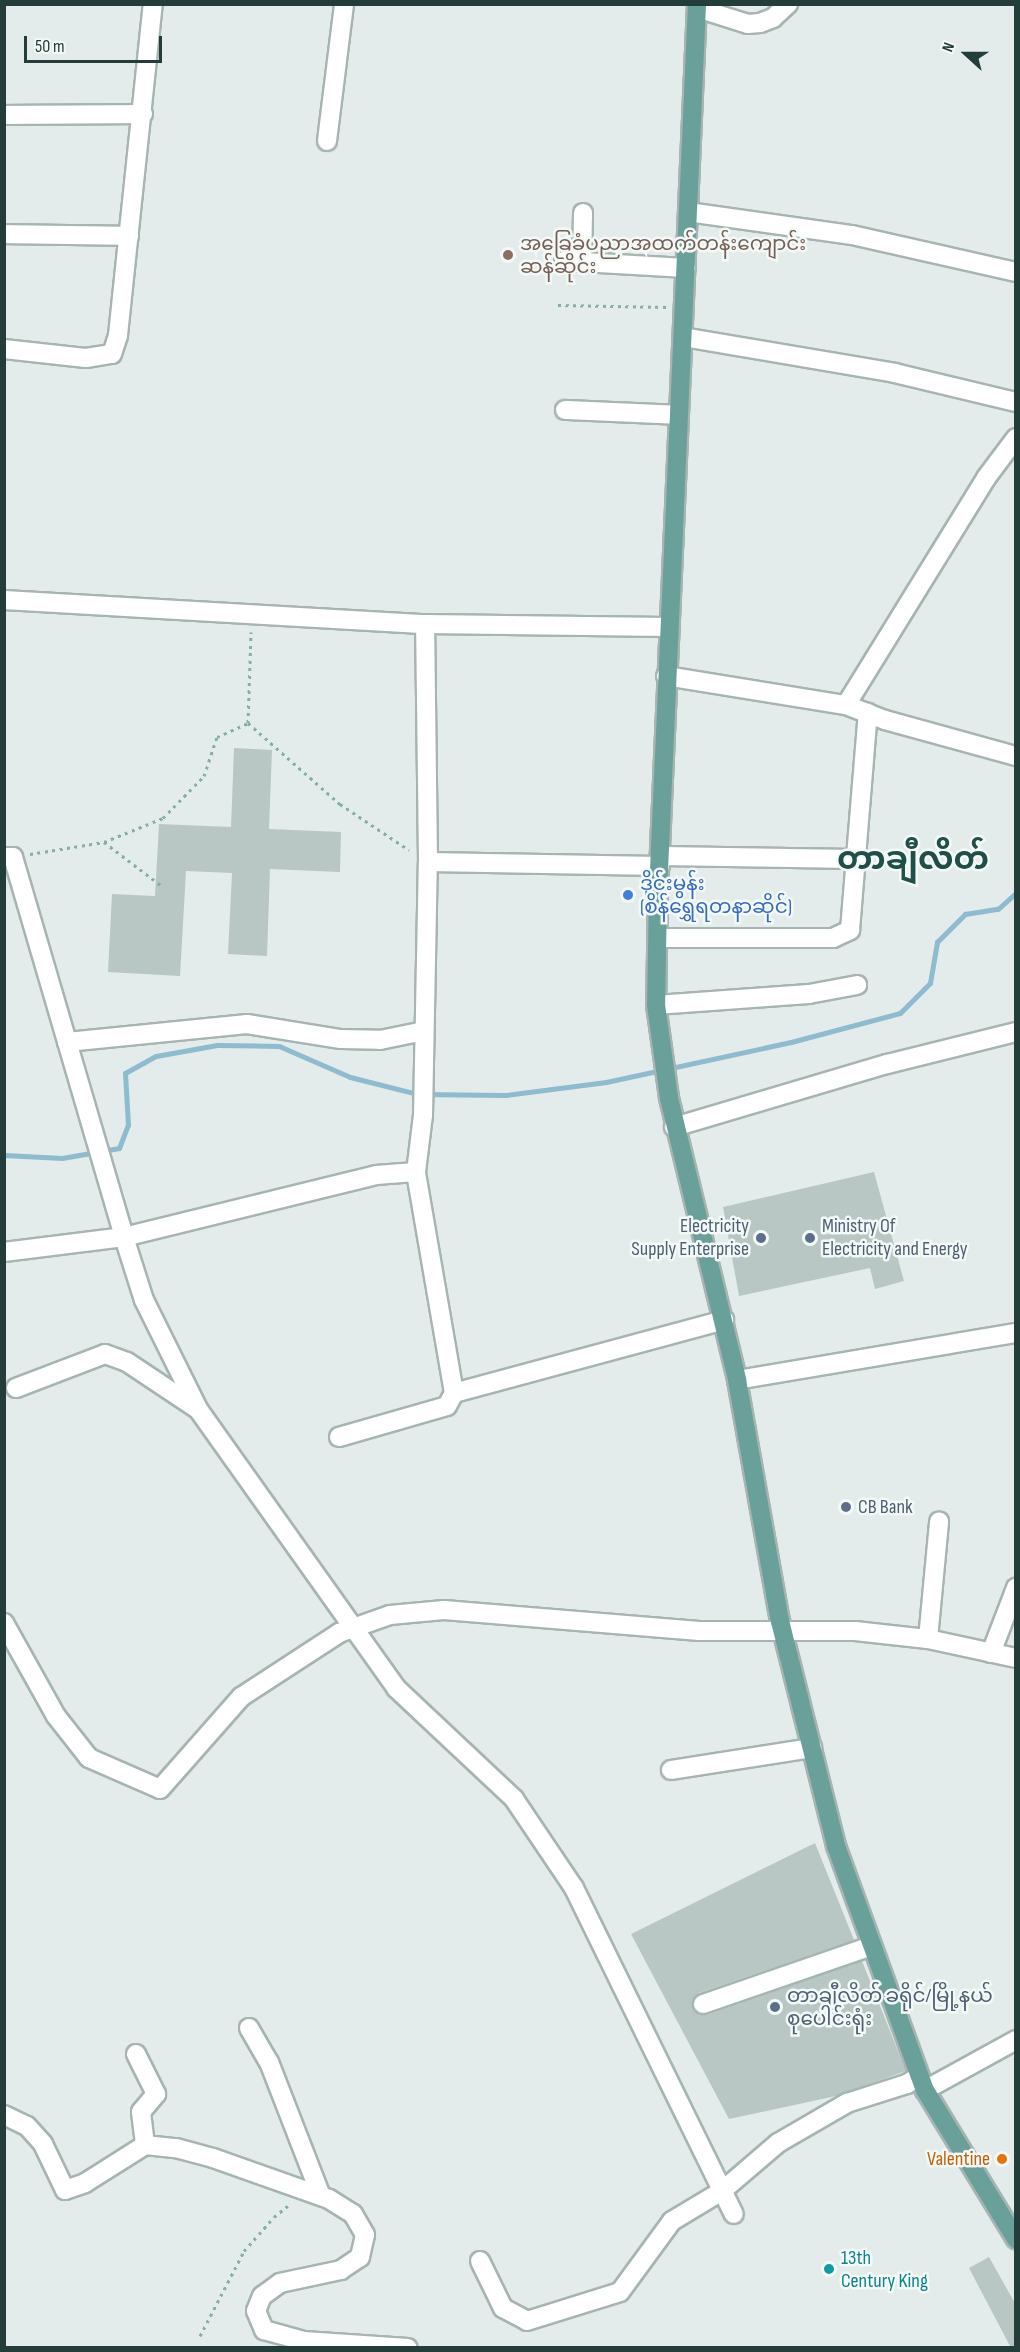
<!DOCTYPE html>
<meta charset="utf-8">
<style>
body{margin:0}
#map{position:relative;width:1020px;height:2352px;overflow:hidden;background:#e3ecea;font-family:"Sofia Sans Condensed","Noto Sans Myanmar",sans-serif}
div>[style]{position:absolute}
.stream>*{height:5px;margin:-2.5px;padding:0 2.5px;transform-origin:2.5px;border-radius:2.5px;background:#8dbbcf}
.building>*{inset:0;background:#b8c7c3}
.path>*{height:3px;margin-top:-1.5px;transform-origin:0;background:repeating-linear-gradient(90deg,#84afa8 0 3px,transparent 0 7.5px)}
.roads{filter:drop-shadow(2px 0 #a6b4b2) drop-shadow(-2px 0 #a6b4b2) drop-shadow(0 2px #a6b4b2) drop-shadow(0 -2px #a6b4b2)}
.minor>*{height:18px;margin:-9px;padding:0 9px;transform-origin:9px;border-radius:9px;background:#fff}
.major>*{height:18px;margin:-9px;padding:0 9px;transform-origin:9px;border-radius:9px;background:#69a09a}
.dots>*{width:16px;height:16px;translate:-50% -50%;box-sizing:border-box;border:3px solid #f3f9f7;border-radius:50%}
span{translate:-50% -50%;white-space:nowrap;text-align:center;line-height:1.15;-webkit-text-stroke:5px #f3f9f7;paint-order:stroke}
.education-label{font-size:20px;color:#785e54}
.left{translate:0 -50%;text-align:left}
.shop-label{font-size:20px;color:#366cbe}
.service-label{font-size:20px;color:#4e5e75}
.right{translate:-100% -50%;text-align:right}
.food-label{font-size:20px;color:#c56008}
.culture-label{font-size:20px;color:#0d838f}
.town-label{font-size:32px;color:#204f4a;font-weight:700}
.frame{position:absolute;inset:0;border:6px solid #233d3a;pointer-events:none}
.north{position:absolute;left:936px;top:24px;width:60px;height:60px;-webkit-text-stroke:4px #f3f9f7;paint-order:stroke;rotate:291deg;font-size:16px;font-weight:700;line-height:24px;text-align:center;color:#233d3a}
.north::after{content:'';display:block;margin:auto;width:21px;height:27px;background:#233d3a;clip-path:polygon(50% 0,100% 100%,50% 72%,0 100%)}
.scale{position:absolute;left:24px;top:36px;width:138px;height:27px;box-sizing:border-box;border:3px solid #233d3a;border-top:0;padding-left:8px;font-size:18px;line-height:21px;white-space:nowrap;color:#233d3a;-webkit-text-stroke:4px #f3f9f7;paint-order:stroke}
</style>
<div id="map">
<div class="stream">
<div style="left:4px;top:1155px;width:58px;rotate:3deg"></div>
<div style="left:62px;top:1158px;width:58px;rotate:-10deg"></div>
<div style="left:119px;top:1148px;width:25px;rotate:-69deg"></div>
<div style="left:128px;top:1125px;width:52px;rotate:-93.3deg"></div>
<div style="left:125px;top:1073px;width:35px;rotate:-29deg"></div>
<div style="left:156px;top:1056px;width:62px;rotate:-10.2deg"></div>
<div style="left:217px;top:1045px;width:62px;rotate:0.9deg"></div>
<div style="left:279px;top:1046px;width:77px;rotate:23.6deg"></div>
<div style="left:350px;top:1077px;width:69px;rotate:14.2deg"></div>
<div style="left:417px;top:1094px;width:89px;rotate:0.6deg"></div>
<div style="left:506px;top:1095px;width:101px;rotate:-7.4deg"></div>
<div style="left:606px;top:1082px;width:189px;rotate:-12.2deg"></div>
<div style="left:791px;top:1042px;width:113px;rotate:-14.9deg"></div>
<div style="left:900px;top:1013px;width:42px;rotate:-45deg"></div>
<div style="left:930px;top:983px;width:42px;rotate:-80.3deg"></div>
<div style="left:937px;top:942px;width:40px;rotate:-45deg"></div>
<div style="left:965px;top:914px;width:33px;rotate:-9deg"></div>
<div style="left:998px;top:909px;width:24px;rotate:-42deg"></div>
</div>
<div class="building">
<div style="clip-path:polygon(234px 748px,272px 750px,269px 829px,341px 832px,340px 872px,270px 869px,267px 956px,228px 954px,232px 873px,186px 871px,180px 976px,108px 972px,112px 894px,155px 896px,159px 824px,231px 827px)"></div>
<div style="clip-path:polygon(874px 1172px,904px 1281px,875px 1289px,870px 1268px,739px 1296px,723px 1207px)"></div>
<div style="clip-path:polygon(815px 1843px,854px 1940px,699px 1993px,692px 2001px,693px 2008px,707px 2015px,862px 1961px,906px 2071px,836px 2096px,729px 2119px,631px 1934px)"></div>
<div style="clip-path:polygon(989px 2257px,1016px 2305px,1016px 2348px,1011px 2348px,969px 2268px)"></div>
</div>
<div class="path">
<div style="left:558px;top:305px;width:110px;rotate:1deg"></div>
<div style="left:248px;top:723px;width:91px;rotate:-88.1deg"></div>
<div style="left:104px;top:842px;width:64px;rotate:-22.1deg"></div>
<div style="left:163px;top:818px;width:59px;rotate:-45.7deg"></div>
<div style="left:204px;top:776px;width:41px;rotate:-71.6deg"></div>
<div style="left:217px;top:737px;width:34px;rotate:-24deg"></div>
<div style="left:248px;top:723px;width:123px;rotate:41.4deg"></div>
<div style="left:340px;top:804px;width:83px;rotate:33.7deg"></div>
<div style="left:30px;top:854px;width:75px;rotate:-9.2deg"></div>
<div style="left:104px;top:842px;width:74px;rotate:37.3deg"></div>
<div style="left:200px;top:2336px;width:96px;rotate:-62.6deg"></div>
<div style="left:244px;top:2251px;width:45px;rotate:-48.6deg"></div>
<div style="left:274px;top:2217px;width:22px;rotate:-39deg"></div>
</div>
<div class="roads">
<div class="minor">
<div style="left:697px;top:8px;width:53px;rotate:17.4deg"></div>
<div style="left:748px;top:24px;width:12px;rotate:-5deg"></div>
<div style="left:760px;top:23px;width:14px;rotate:-21deg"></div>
<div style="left:773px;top:18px;width:21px;rotate:-43deg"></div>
<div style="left:4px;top:115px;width:139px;rotate:-0.4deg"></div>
<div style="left:327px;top:141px;width:138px;rotate:-82.9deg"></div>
<div style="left:688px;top:212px;width:166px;rotate:8deg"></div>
<div style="left:852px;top:235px;width:168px;rotate:12.7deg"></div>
<div style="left:4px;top:234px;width:125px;rotate:0.9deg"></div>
<div style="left:564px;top:261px;width:122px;rotate:3.3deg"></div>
<div style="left:582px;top:262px;width:49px;rotate:-88.8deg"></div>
<div style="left:683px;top:337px;width:215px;rotate:9.6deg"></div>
<div style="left:895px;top:373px;width:124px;rotate:13.5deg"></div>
<div style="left:4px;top:349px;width:82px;rotate:6.3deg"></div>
<div style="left:86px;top:358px;width:26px;rotate:-9deg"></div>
<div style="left:112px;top:354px;width:20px;rotate:-72deg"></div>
<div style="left:118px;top:335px;width:333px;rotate:-84deg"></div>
<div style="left:565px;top:410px;width:113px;rotate:2.5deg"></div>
<div style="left:4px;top:600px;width:422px;rotate:3.3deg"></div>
<div style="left:425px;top:624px;width:242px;rotate:0.7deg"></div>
<div style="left:666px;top:676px;width:182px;rotate:9.2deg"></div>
<div style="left:846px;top:705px;width:42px;rotate:21deg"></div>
<div style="left:885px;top:720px;width:136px;rotate:15.4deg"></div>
<div style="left:846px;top:705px;width:267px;rotate:-58.3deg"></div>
<div style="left:986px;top:478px;width:50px;rotate:-53.1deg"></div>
<div style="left:662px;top:856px;width:192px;rotate:0.9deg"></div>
<div style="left:4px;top:857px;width:9px"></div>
<div style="left:13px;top:857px;width:396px;rotate:73.7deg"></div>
<div style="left:124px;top:1237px;width:260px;rotate:-13.8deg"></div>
<div style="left:376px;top:1175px;width:40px;rotate:-4.3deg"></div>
<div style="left:428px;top:862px;width:232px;rotate:1deg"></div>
<div style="left:659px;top:938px;width:174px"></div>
<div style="left:833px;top:938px;width:19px;rotate:-25deg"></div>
<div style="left:850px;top:930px;width:218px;rotate:-85.3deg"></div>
<div style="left:656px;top:1005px;width:153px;rotate:-4.1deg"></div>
<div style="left:809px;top:994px;width:49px;rotate:-10.6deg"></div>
<div style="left:67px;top:1042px;width:181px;rotate:-5.7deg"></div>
<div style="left:247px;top:1024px;width:95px;rotate:9.1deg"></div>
<div style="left:341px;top:1039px;width:39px;rotate:1deg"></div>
<div style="left:380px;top:1040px;width:45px;rotate:-11.6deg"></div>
<div style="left:674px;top:1127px;width:222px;rotate:-16.5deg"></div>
<div style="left:887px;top:1064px;width:133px;rotate:-13.9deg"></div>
<div style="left:4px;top:1252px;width:121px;rotate:-7.1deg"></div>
<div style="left:124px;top:1237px;width:66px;rotate:72.4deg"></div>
<div style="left:144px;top:1300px;width:122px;rotate:63.6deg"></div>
<div style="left:198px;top:1409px;width:342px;rotate:54.6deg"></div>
<div style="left:396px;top:1688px;width:162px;rotate:43.2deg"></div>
<div style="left:514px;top:1799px;width:107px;rotate:56deg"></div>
<div style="left:574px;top:1888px;width:363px;rotate:63.9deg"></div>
<div style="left:737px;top:1380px;width:283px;rotate:-9.6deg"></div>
<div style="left:16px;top:1388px;width:95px;rotate:-20.9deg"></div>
<div style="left:105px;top:1354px;width:23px;rotate:20deg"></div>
<div style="left:127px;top:1362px;width:83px;rotate:33.7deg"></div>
<div style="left:454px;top:1393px;width:280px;rotate:-15.1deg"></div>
<div style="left:339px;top:1437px;width:112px;rotate:-16deg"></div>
<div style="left:447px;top:1406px;width:15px;rotate:-62deg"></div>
<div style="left:454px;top:1393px;width:224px;rotate:-99.8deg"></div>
<div style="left:416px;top:1172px;width:57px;rotate:-83deg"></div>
<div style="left:423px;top:1115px;width:253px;rotate:-88.9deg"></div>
<div style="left:428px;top:862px;width:238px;rotate:-90.7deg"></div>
<div style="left:4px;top:1623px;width:107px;rotate:60.8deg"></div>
<div style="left:56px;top:1716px;width:53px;rotate:51.8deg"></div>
<div style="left:89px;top:1758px;width:77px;rotate:23.6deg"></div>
<div style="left:160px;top:1789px;width:123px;rotate:-48.6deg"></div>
<div style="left:241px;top:1697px;width:117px;rotate:-33.1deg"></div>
<div style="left:339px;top:1633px;width:54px;rotate:-19.4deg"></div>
<div style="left:390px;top:1615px;width:54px;rotate:-5.3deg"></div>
<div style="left:444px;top:1610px;width:256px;rotate:4.7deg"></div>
<div style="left:699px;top:1631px;width:156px"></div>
<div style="left:855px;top:1631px;width:73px;rotate:6.3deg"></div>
<div style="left:928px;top:1639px;width:90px;rotate:12.2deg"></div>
<div style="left:928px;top:1639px;width:118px;rotate:-84.6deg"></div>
<div style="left:991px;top:1653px;width:70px;rotate:-69deg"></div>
<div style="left:671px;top:1770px;width:143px;rotate:-8.9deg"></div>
<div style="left:703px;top:2004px;width:178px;rotate:-19deg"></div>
<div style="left:249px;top:2028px;width:39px;rotate:60deg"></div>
<div style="left:269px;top:2062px;width:144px;rotate:68.8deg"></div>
<div style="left:136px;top:2054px;width:45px;rotate:63.4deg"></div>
<div style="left:156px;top:2094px;width:23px;rotate:130deg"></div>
<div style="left:141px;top:2112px;width:33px;rotate:83deg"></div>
<div style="left:145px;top:2145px;width:31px;rotate:6deg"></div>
<div style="left:176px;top:2148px;width:38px;rotate:15deg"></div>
<div style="left:213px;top:2158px;width:123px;rotate:19.5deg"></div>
<div style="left:329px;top:2199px;width:28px;rotate:32deg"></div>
<div style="left:353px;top:2214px;width:24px;rotate:60deg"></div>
<div style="left:365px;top:2235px;width:23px;rotate:103deg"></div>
<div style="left:360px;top:2257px;width:23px;rotate:146deg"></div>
<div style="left:341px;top:2270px;width:62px;rotate:168deg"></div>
<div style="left:280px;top:2283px;width:22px;rotate:144deg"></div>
<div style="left:262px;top:2296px;width:16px;rotate:112deg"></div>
<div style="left:256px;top:2311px;width:21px;rotate:67deg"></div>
<div style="left:264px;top:2330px;width:41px;rotate:15.4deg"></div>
<div style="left:304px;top:2341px;width:104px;rotate:3.9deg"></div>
<div style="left:925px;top:2090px;width:104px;rotate:-28.8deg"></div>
<div style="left:4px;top:2115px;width:25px;rotate:26deg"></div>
<div style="left:27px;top:2126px;width:24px;rotate:48deg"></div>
<div style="left:43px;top:2144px;width:51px;rotate:64.4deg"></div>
<div style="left:65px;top:2190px;width:21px;rotate:-19deg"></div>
<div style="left:85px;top:2183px;width:71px;rotate:-32.3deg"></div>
<div style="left:480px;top:2261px;width:52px;rotate:63.9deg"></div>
<div style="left:503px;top:2308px;width:27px;rotate:28deg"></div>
<div style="left:527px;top:2321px;width:97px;rotate:-17.3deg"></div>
<div style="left:620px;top:2292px;width:88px;rotate:-53.8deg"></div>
<div style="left:672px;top:2221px;width:58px;rotate:-31deg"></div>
<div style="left:722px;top:2191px;width:74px;rotate:-40.6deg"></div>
<div style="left:778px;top:2143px;width:80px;rotate:-30.1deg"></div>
<div style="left:847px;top:2103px;width:63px;rotate:-17.6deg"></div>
<div style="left:907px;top:2084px;width:14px;rotate:-34deg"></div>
</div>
<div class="major">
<div style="left:697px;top:4px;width:892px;rotate:92.51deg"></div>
<div style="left:658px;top:895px;width:110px;rotate:91deg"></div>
<div style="left:656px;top:1005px;width:94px;rotate:82deg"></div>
<div style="left:669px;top:1098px;width:290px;rotate:76.4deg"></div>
<div style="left:737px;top:1380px;width:245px;rotate:79.9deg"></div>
<div style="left:780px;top:1621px;width:232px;rotate:76deg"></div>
<div style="left:836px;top:1846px;width:260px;rotate:70deg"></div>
<div style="left:925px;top:2090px;width:175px;rotate:58.6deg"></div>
</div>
</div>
<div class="dots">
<div style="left:508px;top:255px;background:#8d6e63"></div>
<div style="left:628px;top:895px;background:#3f7fe0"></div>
<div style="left:761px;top:1238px;background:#5c6f8a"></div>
<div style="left:810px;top:1238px;background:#5c6f8a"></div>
<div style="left:846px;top:1507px;background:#5c6f8a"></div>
<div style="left:775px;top:2007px;background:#5c6f8a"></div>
<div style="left:1002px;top:2159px;background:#e8710a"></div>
<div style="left:829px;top:2269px;background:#0f9aa8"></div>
</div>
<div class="education-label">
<span class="left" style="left:520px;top:256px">အခြေခံပညာအထက်တန်းကျောင်း<br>ဆန်ဆိုင်း</span>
</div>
<div class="shop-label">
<span class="left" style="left:640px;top:896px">ဒိုင်းမွန်း<br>(စိန်ရွှေရတနာဆိုင်)</span>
</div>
<div class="service-label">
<span class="right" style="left:749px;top:1238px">Electricity<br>Supply Enterprise</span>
<span class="left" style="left:822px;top:1238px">Ministry Of<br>Electricity and Energy</span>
<span class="left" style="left:858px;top:1507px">CB Bank</span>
<span class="left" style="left:787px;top:2008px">တာချီလိတ် ခရိုင်/မြို့နယ်<br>စုပေါင်းရုံး</span>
</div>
<div class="food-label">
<span class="right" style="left:990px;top:2159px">Valentine</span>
</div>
<div class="culture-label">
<span class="left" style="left:841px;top:2270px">13th<br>Century King</span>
</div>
<div class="town-label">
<span style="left:913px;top:860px">တာချီလိတ်</span>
</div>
<div class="frame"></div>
<div class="north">N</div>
<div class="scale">50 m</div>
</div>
